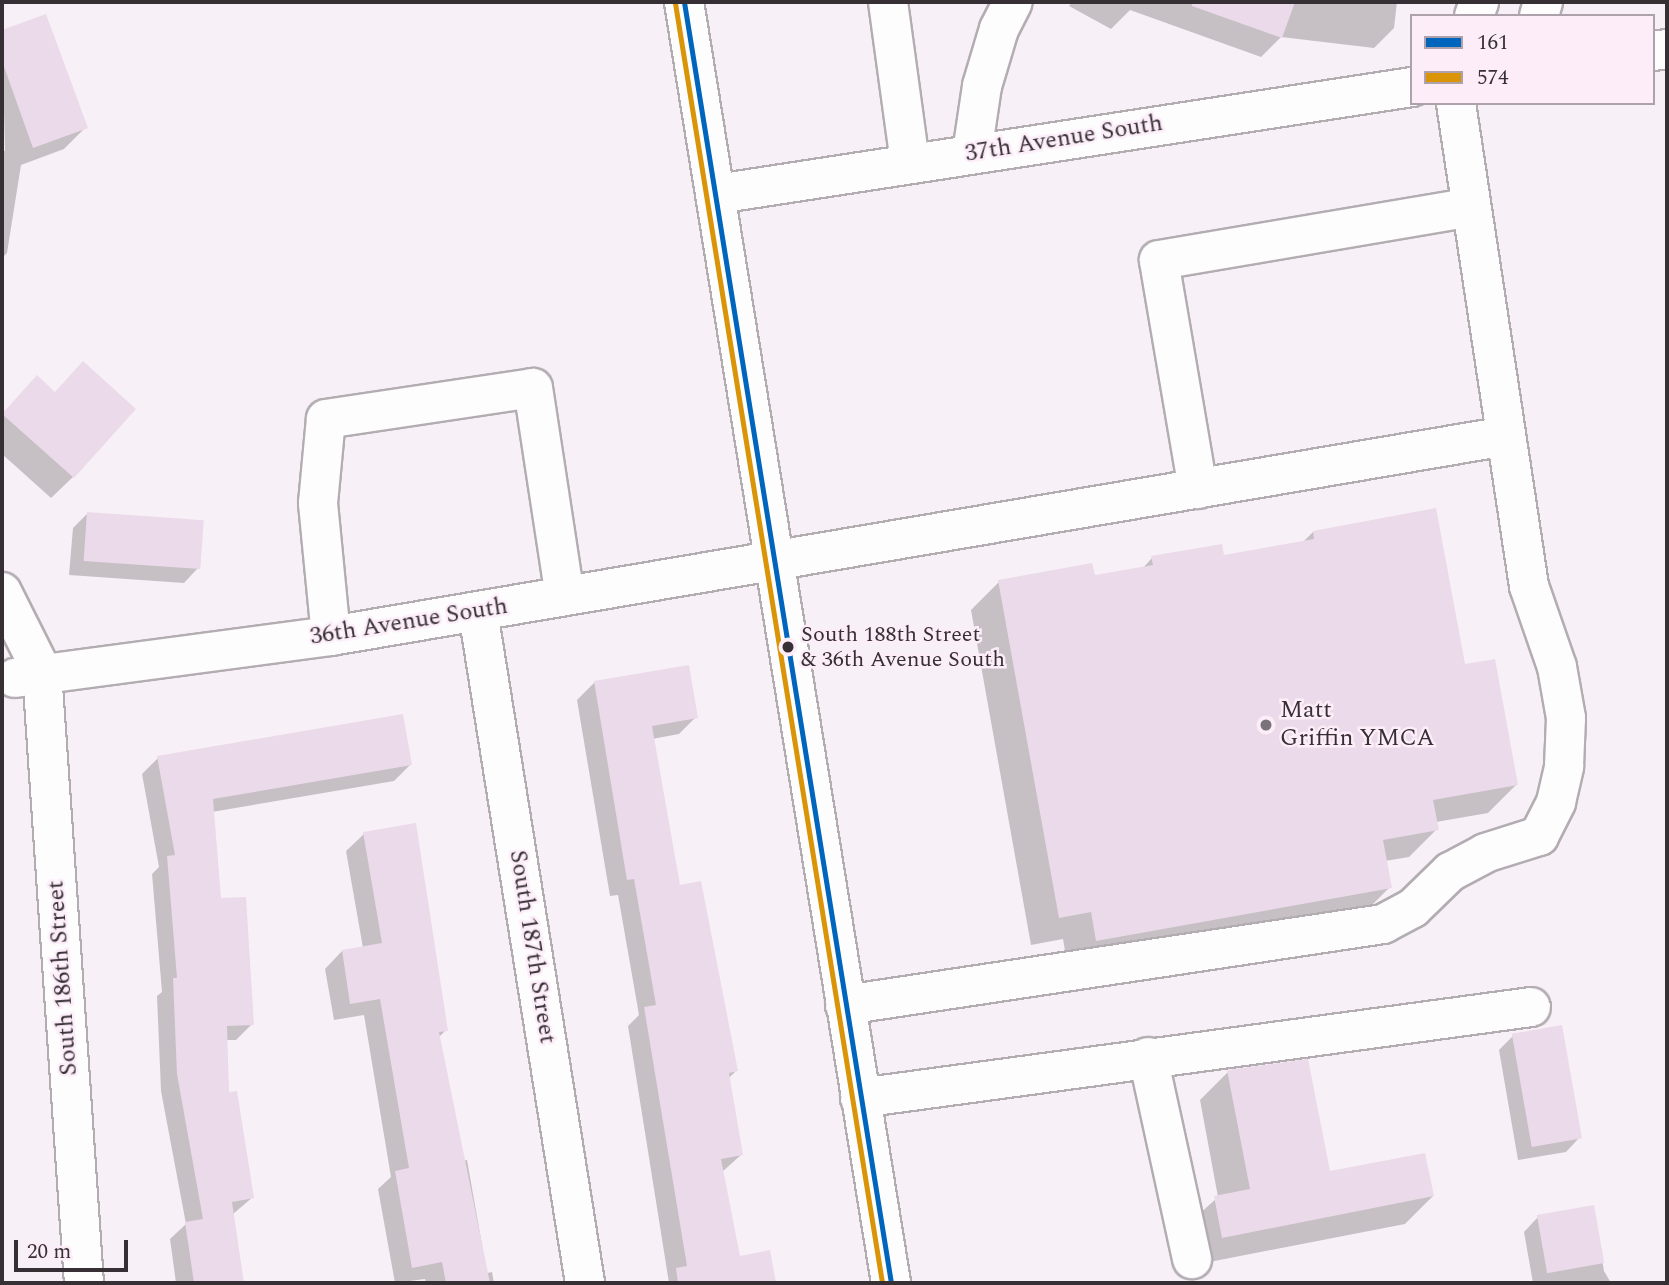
<!DOCTYPE html>
<style>
body{margin:0}
#map{position:relative;width:1669px;height:1285px;overflow:hidden;background:#f8f0f7;font-family:Spectral,serif}
div>[style]{position:absolute}
.shadow>*{inset:0;background:#0003}
.building>*{inset:0;background:#ebdae9;transform-origin:0 0}
.roads{filter:drop-shadow(2px 0 #b3adb2) drop-shadow(-2px 0 #b3adb2) drop-shadow(0 2px #b3adb2) drop-shadow(0 -2px #b3adb2)}
.minor>*{height:38px;margin:-19px;padding:0 19px;transform-origin:19px;border-radius:19px;background:#fefdfe}
.major>*{height:38px;margin:-19px;padding:0 19px;transform-origin:19px;border-radius:19px;background:#fefdfe}
.bus-1>*{height:5px;margin:-2.5px;padding:0 2.5px;transform-origin:2.5px;border-radius:2.5px;background:#0065bd}
.bus-2>*{height:5px;margin:-2.5px;padding:0 2.5px;transform-origin:2.5px;border-radius:2.5px;background:#da9408}
.dots>*{width:19px;height:19px;translate:-50% -50%;box-sizing:border-box;border:4px solid #fcedf9;border-radius:50%}
span{translate:-50% -50%;white-space:nowrap;text-align:center;line-height:1.15;-webkit-text-stroke:5px #fcedf9;paint-order:stroke}
.bus-label{font-size:22px;color:#363035}
.left{translate:0 -50%;text-align:left}
.street-label{font-size:24px;color:#363035}
.poi-label{font-size:24px;color:#363035}
.frame{position:absolute;inset:0;border:4px solid #363035;pointer-events:none}
.legend{position:absolute;left:1410px;top:14px;width:245px;height:91px;box-sizing:border-box;background:#fcedf9;border:2px solid #ada1ab;margin:0;padding:9px 12px;list-style:none;font-size:21px;color:#363035}
.legend li{display:flex;align-items:center;gap:14px;height:35px}
.legend b{width:35px;border:2px solid #ada1ab}
.scale{position:absolute;left:14px;top:1240px;width:114px;height:32px;box-sizing:border-box;border:4px solid #363035;border-top:0;padding-left:9px;font-size:21px;line-height:24px;white-space:nowrap;color:#363035;-webkit-text-stroke:5px #fcedf9;paint-order:stroke}
</style>
<div id="map">
<div class="shadow">
<div style="clip-path:polygon(1072px 2px,1397px 2px,1394px 28px,1374px 48px,1281px 37px,1261px 57px,1130px 10px,1111px 29px,1069px 6px)"></div>
<div style="clip-path:polygon(45px 16px,86px 127px,64px 149px,21px 165px,7px 253px,2px 258px,2px 150px,5px 151px,2px 32px)"></div>
<div style="clip-path:polygon(37px 378px,54px 393px,73px 477px,51px 498px,2px 454px,2px 414px)"></div>
<div style="clip-path:polygon(87px 514px,198px 568px,184px 583px,69px 575px,73px 528px)"></div>
<div style="clip-path:polygon(1313px 532px,1463px 666px,1516px 785px,1488px 813px,1436px 822px,1437px 829px,1409px 857px,1385px 861px,1390px 887px,1362px 915px,1068px 968px,1063px 939px,1031px 945px,971px 610px,999px 582px,1094px 577px,1142px 569px,1152px 558px,1222px 557px,1303px 542px)"></div>
<div style="clip-path:polygon(594px 683px,696px 717px,679px 734px,652px 739px,678px 887px,736px 1071px,728px 1079px,741px 1155px,722px 1172px,738px 1258px,769px 1252px,774px 1283px,669px 1283px,628px 1026px,639px 1015px,618px 895px,610px 896px,577px 700px)"></div>
<div style="clip-path:polygon(158px 758px,410px 765px,394px 781px,212px 812px,219px 900px,252px 1024px,236px 1040px,225px 1040px,227px 1094px,253px 1197px,233px 1214px,243px 1283px,176px 1283px,170px 1239px,186px 1224px,161px 1091px,157px 996px,162px 992px,152px 874px,159px 867px,142px 774px)"></div>
<div style="clip-path:polygon(364px 834px,446px 1030px,438px 1038px,460px 1161px,467px 1160px,487px 1273px,492px 1272px,494px 1283px,426px 1283px,425px 1279px,395px 1283px,378px 1189px,391px 1177px,364px 1015px,334px 1020px,325px 969px,342px 951px,363px 948px,346px 851px)"></div>
<div style="clip-path:polygon(1513px 1036px,1580px 1137px,1566px 1152px,1518px 1160px,1499px 1050px)"></div>
<div style="clip-path:polygon(1228px 1072px,1328px 1173px,1433px 1196px,1405px 1224px,1194px 1265px,1186px 1226px,1218px 1197px,1200px 1100px)"></div>
<div style="clip-path:polygon(1593px 1207px,1604px 1271px,1611px 1283px,1533px 1283px,1524px 1232px,1538px 1217px)"></div>
</div>
<div class="building">
<div style="clip-path:polygon(1192px 2px,1295px 2px,1282px 38px,1192px 6px)"></div>
<div style="clip-path:polygon(46px 14px,88px 128px,33px 148px,2px 61px,2px 30px)"></div>
<div style="clip-path:polygon(83px 361px,136px 409px,74px 478px,2px 414px,37px 375px,55px 392px)"></div>
<div style="clip-path:polygon(1436px 508px,1465px 664px,1495px 659px,1518px 785px,1433px 800px,1439px 830px,1383px 840px,1392px 888px,1096px 941px,1091px 912px,1059px 918px,998px 580px,1092px 563px,1095px 575px,1153px 565px,1151px 556px,1222px 544px,1224px 555px,1314px 539px,1313px 531px)"></div>
<div style="left:87px;top:512px;width:117px;height:49px;rotate:4deg"></div>
<div style="clip-path:polygon(689px 665px,698px 718px,652px 726px,680px 885px,701px 881px,738px 1071px,729px 1073px,743px 1155px,721px 1159px,740px 1256px,770px 1250px,776px 1283px,678px 1283px,676px 1268px,687px 1266px,644px 1007px,656px 1005px,634px 879px,627px 880px,594px 681px)"></div>
<div style="clip-path:polygon(403px 714px,412px 765px,213px 799px,221px 898px,246px 897px,254px 1025px,227px 1026px,229px 1092px,237px 1091px,254px 1198px,232px 1202px,244px 1283px,194px 1283px,185px 1222px,203px 1219px,177px 1074px,173px 978px,177px 978px,167px 856px,175px 855px,157px 756px)"></div>
<div style="clip-path:polygon(416px 823px,448px 1031px,439px 1032px,490px 1283px,446px 1283px,442px 1262px,412px 1268px,395px 1171px,409px 1168px,380px 999px,350px 1004px,342px 950px,382px 943px,363px 832px)"></div>
<div style="left:1562px;top:1025px;width:115px;height:51px;rotate:80deg"></div>
<div style="clip-path:polygon(1308px 1059px,1330px 1171px,1425px 1153px,1434px 1196px,1222px 1238px,1214px 1196px,1250px 1189px,1227px 1070px)"></div>
<div style="left:1594px;top:1205px;width:59px;height:58px;rotate:80deg"></div>
</div>
<div class="roads">
<div class="minor">
<div style="left:888px;top:2px;width:162px;rotate:82.2deg"></div>
<div style="left:1474px;top:16px;width:15px;rotate:-70deg"></div>
<div style="left:1539px;top:16px;width:15px;rotate:-74deg"></div>
<div style="left:1653px;top:51px;width:14px;rotate:-8deg"></div>
<div style="left:972px;top:153px;width:68px;rotate:-81.5deg"></div>
<div style="left:982px;top:86px;width:59px;rotate:-73.4deg"></div>
<div style="left:999px;top:29px;width:30px;rotate:-63deg"></div>
<div style="left:717px;top:194px;width:703px;rotate:-8.75deg"></div>
<div style="left:1198px;top:489px;width:232px;rotate:-99.7deg"></div>
<div style="left:1159px;top:260px;width:316px;rotate:-9.6deg"></div>
<div style="left:2px;top:592px;width:89px;rotate:63.4deg"></div>
<div style="left:42px;top:672px;width:612px;rotate:86.07deg"></div>
<div style="left:478px;top:612px;width:679px;rotate:80.94deg"></div>
<div style="left:331px;top:636px;width:134px;rotate:-95.6deg"></div>
<div style="left:318px;top:503px;width:84px;rotate:-84.6deg"></div>
<div style="left:326px;top:419px;width:209px;rotate:-8.5deg"></div>
<div style="left:533px;top:388px;width:210px;rotate:81.3deg"></div>
<div style="left:15px;top:678px;width:319px;rotate:-7.6deg"></div>
<div style="left:331px;top:636px;width:1192px;rotate:-9.66deg"></div>
<div style="left:845px;top:1005px;width:544px;rotate:-8.56deg"></div>
<div style="left:1383px;top:924px;width:34px;rotate:-28deg"></div>
<div style="left:1413px;top:908px;width:52px;rotate:-44.2deg"></div>
<div style="left:1450px;top:872px;width:40px;rotate:-28deg"></div>
<div style="left:1485px;top:853px;width:57px;rotate:-17.5deg"></div>
<div style="left:1539px;top:836px;width:38px;rotate:-63deg"></div>
<div style="left:1556px;top:802px;width:37px;rotate:-77deg"></div>
<div style="left:1564px;top:766px;width:48px;rotate:-87.6deg"></div>
<div style="left:1566px;top:718px;width:52px;rotate:-100deg"></div>
<div style="left:1557px;top:667px;width:86px;rotate:-109.1deg"></div>
<div style="left:1529px;top:586px;width:488px;rotate:-98.6deg"></div>
<div style="left:1148px;top:1057px;width:207px;rotate:77.7deg"></div>
<div style="left:860px;top:1098px;width:677px;rotate:-7.72deg"></div>
</div>
<div class="major">
<div style="left:684px;top:2px;width:1298px;rotate:80.82deg"></div>
</div>
</div>
<div class="bus-1">
<div style="left:684px;top:2px;width:1298px;rotate:80.82deg"></div>
</div>
<div class="bus-2">
<div style="left:675px;top:3px;width:1297px;rotate:80.81deg"></div>
</div>
<div class="dots">
<div style="left:788px;top:647px;background:#363035"></div>
<div style="left:1266px;top:725px;background:#7a7379"></div>
</div>
<div class="bus-label">
<span class="left" style="left:801px;top:647px">South 188th Street<br>&amp; 36th Avenue South</span>
</div>
<div class="street-label">
<span style="left:1064px;top:139px;rotate:-9deg">37th Avenue South</span>
<span style="left:409px;top:622px;rotate:-9deg">36th Avenue South</span>
<span style="left:532px;top:947px;rotate:81deg">South 187th Street</span>
<span style="left:63px;top:978px;rotate:-94deg">South 186th Street</span>
</div>
<div class="poi-label">
<span class="left" style="left:1280px;top:725px">Matt<br>Griffin YMCA</span>
</div>
<div class="frame"></div>
<ul class="legend">
<li><b style="height:9px;background:#0065bd"></b>161</li>
<li><b style="height:9px;background:#da9408"></b>574</li>
</ul>
<div class="scale">20 m</div>
</div>
